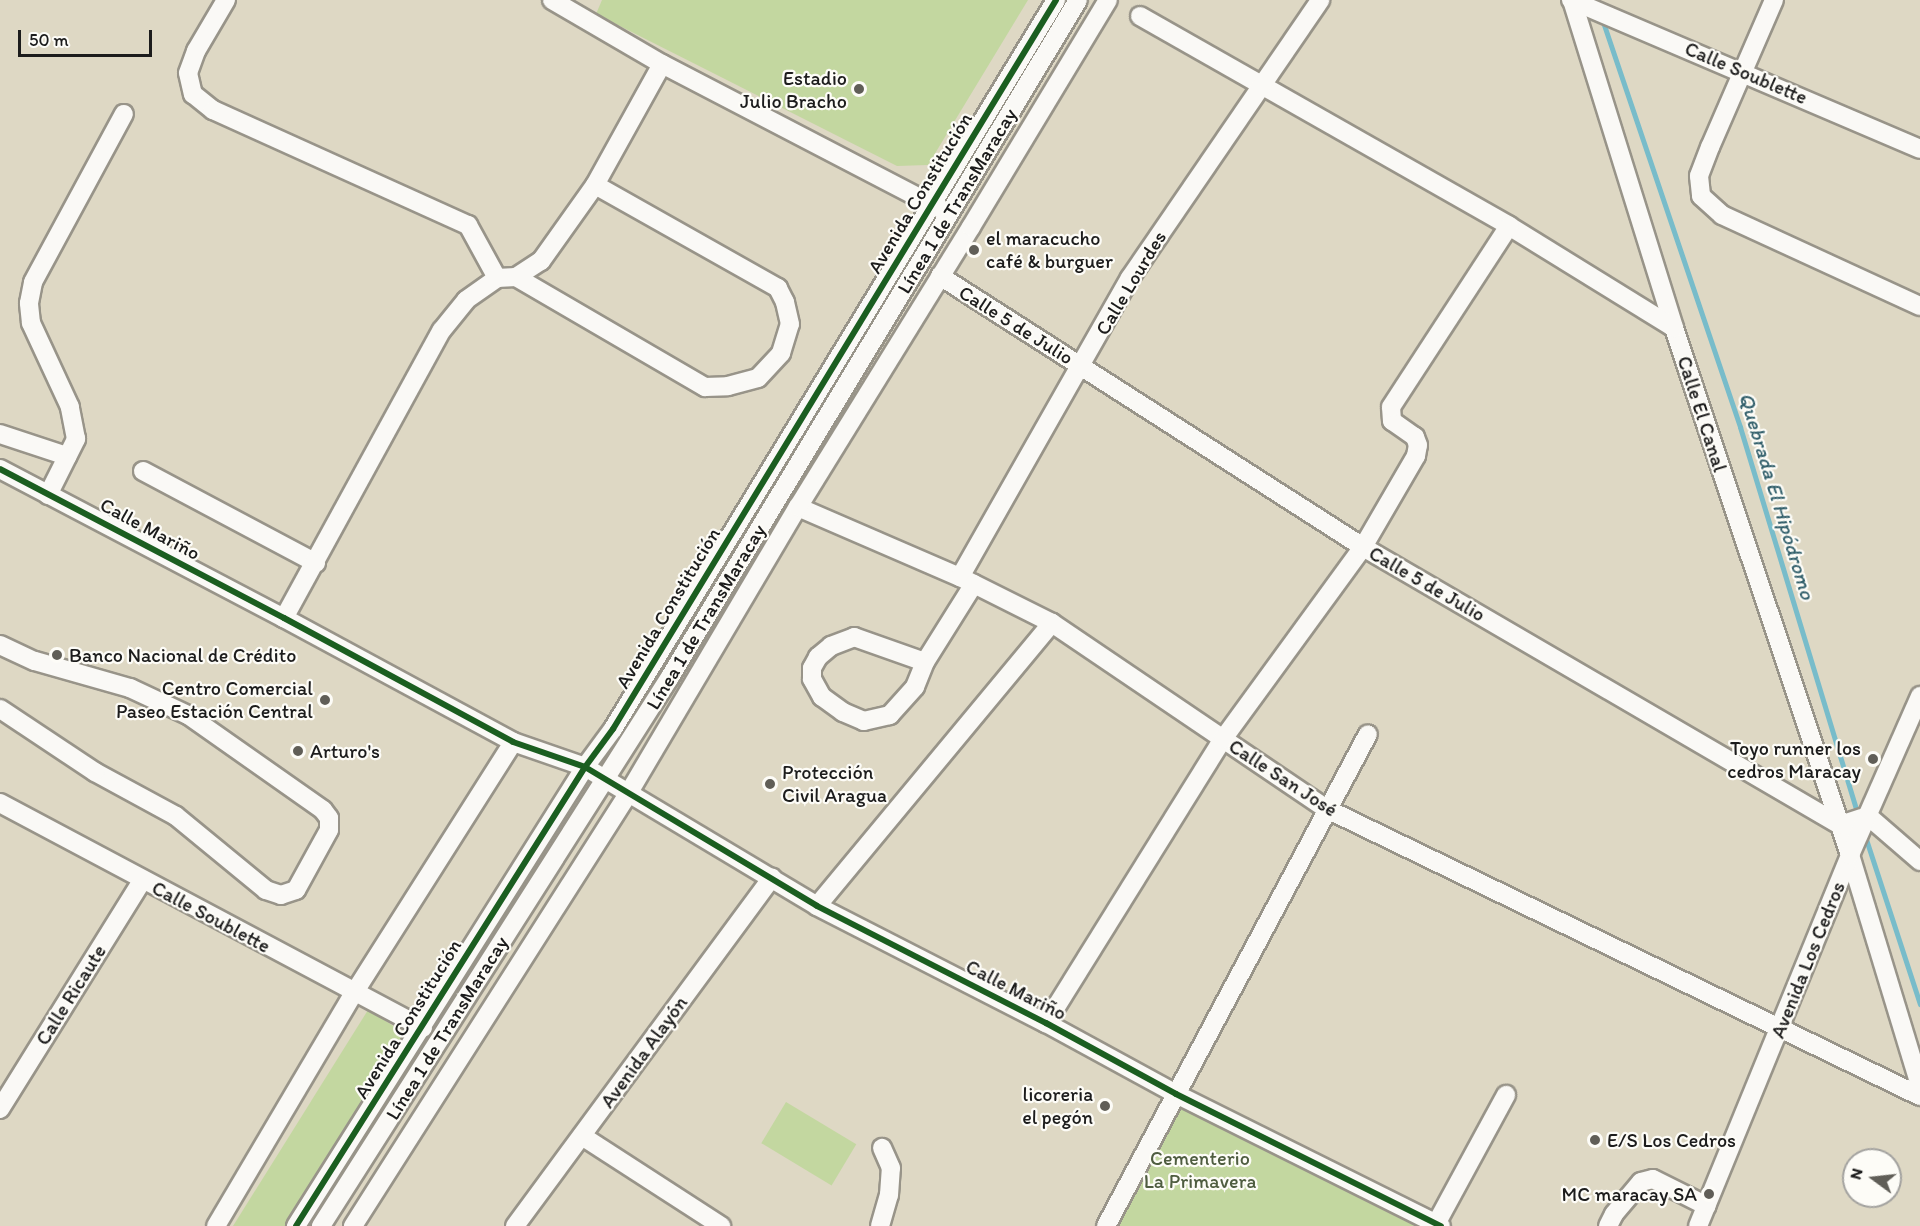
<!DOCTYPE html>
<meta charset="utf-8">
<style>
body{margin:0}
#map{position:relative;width:1920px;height:1226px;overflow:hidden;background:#ded8c4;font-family:Itim,sans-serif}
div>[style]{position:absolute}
.green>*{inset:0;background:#c3d7a0;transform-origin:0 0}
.stream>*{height:5px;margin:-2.5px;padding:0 2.5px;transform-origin:2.5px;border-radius:2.5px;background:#78bcca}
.roads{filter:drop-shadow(2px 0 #989489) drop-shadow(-2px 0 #989489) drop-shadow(0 2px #989489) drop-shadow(0 -2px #989489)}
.minor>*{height:18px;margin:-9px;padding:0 9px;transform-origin:9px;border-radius:9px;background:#faf9f6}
.cycleway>*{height:6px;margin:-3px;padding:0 3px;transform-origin:3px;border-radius:3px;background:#1b5e20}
.dots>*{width:16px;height:16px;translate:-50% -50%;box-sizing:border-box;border:3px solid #fdfcf7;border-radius:50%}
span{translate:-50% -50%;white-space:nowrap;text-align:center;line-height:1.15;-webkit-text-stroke:4.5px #fdfcf7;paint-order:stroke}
.street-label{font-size:20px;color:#1c1c1c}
.poi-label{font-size:20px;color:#1c1c1c}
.right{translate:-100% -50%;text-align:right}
.left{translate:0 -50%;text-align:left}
.park-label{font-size:20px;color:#4f5d40}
.water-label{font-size:21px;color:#325f6b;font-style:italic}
.north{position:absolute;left:1842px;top:1148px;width:60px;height:60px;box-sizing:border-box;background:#fdfcf7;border:2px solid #a3a29f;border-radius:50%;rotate:285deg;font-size:16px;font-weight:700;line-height:24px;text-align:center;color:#1c1c1c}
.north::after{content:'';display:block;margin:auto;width:21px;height:27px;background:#605e57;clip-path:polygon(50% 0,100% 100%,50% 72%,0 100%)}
.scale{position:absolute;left:18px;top:30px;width:134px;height:27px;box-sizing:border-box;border:3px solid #1c1c1c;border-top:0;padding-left:8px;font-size:18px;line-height:21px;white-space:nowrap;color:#1c1c1c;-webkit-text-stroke:4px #fdfcf7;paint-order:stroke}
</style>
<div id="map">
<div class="green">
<div style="clip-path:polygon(602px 0,1028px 0,928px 165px,897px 166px,596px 14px)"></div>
<div style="left:368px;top:1010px;width:47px;height:256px;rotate:32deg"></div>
<div style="clip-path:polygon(1176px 1094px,1441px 1226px,1107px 1226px)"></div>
<div style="left:786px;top:1102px;width:82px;height:48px;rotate:31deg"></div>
</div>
<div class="stream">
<div style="left:1602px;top:19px;width:431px;rotate:71.3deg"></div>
<div style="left:1740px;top:427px;width:406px;rotate:73.1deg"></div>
<div style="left:1865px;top:836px;width:177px;rotate:71.9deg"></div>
</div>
<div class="roads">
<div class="minor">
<div style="left:226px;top:0;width:59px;rotate:120.5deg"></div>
<div style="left:196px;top:51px;width:23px;rotate:110deg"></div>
<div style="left:188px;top:73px;width:22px;rotate:77deg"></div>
<div style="left:193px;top:94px;width:26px;rotate:39deg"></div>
<div style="left:213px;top:110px;width:280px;rotate:24.3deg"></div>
<div style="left:468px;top:225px;width:60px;rotate:61.3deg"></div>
<div style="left:552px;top:0;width:127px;rotate:30.2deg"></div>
<div style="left:662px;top:64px;width:318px;rotate:27.5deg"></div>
<div style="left:1571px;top:0;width:379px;rotate:23.1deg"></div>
<div style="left:1572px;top:0;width:343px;rotate:72.7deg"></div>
<div style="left:1674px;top:328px;width:556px;rotate:71.53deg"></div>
<div style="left:1850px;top:855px;width:241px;rotate:73.1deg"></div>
<div style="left:1774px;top:0;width:160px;rotate:113.5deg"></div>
<div style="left:1710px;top:147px;width:31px;rotate:111deg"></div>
<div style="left:1699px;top:176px;width:20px;rotate:84deg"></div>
<div style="left:1701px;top:196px;width:28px;rotate:42deg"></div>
<div style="left:1722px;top:215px;width:218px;rotate:24.7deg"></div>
<div style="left:1140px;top:16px;width:425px;rotate:29.6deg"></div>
<div style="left:1509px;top:226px;width:194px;rotate:31.7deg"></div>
<div style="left:940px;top:276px;width:502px;rotate:32.65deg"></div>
<div style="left:1363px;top:547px;width:552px;rotate:30.23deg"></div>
<div style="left:1840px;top:825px;width:29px;rotate:-18deg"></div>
<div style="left:1868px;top:816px;width:69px;rotate:40.9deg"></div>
<div style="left:516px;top:277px;width:30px;rotate:-33deg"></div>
<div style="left:541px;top:261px;width:93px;rotate:-54.6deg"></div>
<div style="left:595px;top:185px;width:138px;rotate:-61deg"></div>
<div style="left:0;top:434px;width:71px;rotate:18.2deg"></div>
<div style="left:0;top:469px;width:321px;rotate:27.7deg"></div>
<div style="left:284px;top:618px;width:260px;rotate:28.4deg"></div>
<div style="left:513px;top:742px;width:76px;rotate:19.1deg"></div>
<div style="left:585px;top:767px;width:270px;rotate:30.9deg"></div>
<div style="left:817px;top:906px;width:257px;rotate:27.1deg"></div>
<div style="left:1046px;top:1023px;width:148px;rotate:28.6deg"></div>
<div style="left:1176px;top:1094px;width:296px;rotate:26.5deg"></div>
<div style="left:143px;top:471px;width:196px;rotate:28deg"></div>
<div style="left:48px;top:495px;width:63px;rotate:-63.4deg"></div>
<div style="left:76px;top:439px;width:33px;rotate:-101deg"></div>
<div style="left:70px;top:407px;width:93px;rotate:-114.9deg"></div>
<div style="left:31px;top:323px;width:20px;rotate:-96deg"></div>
<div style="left:29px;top:303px;width:21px;rotate:-79deg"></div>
<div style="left:33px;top:282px;width:191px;rotate:-61.6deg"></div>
<div style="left:798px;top:507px;width:176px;rotate:23.4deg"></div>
<div style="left:960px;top:577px;width:103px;rotate:26.6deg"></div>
<div style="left:1052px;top:623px;width:332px;rotate:34.1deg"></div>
<div style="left:1327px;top:809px;width:659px;rotate:25.83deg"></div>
<div style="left:960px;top:577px;width:344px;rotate:-60.4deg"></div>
<div style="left:1130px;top:278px;width:337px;rotate:-55.6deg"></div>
<div style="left:284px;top:618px;width:328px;rotate:-61.3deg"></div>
<div style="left:442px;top:330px;width:38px;rotate:-51deg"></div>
<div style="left:466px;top:300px;width:38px;rotate:-35deg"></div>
<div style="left:497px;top:278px;width:19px;rotate:-3deg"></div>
<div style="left:516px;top:277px;width:219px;rotate:30.2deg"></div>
<div style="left:705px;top:387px;width:23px;rotate:-2deg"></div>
<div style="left:728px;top:386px;width:31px;rotate:-15deg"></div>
<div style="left:758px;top:378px;width:34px;rotate:-47deg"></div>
<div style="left:781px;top:353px;width:30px;rotate:-73deg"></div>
<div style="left:790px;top:324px;width:23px;rotate:-103deg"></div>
<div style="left:785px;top:302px;width:16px;rotate:-117deg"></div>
<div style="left:778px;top:288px;width:210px;rotate:-150.6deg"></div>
<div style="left:854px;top:637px;width:75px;rotate:19.4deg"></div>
<div style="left:925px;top:662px;width:27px;rotate:112deg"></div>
<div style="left:915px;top:687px;width:38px;rotate:132deg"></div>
<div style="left:890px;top:715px;width:27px;rotate:167deg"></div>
<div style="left:864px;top:721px;width:23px;rotate:-157deg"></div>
<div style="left:843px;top:712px;width:26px;rotate:-144deg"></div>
<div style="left:822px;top:697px;width:21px;rotate:-119deg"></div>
<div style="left:812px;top:679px;width:11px;rotate:-90deg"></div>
<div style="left:812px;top:668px;width:13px;rotate:-61deg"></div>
<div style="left:818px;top:657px;width:17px;rotate:-40deg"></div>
<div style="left:831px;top:646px;width:25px;rotate:-21deg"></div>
<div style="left:0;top:645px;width:38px;rotate:25deg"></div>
<div style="left:35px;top:661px;width:99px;rotate:15.9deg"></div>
<div style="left:130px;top:688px;width:64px;rotate:25deg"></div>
<div style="left:188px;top:715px;width:165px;rotate:35.1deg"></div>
<div style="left:323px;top:810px;width:10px;rotate:53deg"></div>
<div style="left:329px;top:818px;width:12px;rotate:90deg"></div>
<div style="left:329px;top:830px;width:68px;rotate:118.8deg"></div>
<div style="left:296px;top:890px;width:16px;rotate:162deg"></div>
<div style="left:281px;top:895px;width:16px;rotate:-162deg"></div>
<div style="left:266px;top:890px;width:117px;rotate:-140.6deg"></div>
<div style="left:176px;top:816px;width:92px;rotate:-151.5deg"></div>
<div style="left:95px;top:772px;width:114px;rotate:-146.4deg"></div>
<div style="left:925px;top:662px;width:92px;rotate:-57.9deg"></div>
<div style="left:0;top:803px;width:479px;rotate:28deg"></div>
<div style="left:817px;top:906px;width:368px;rotate:-50.3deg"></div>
<div style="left:1046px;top:1023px;width:335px;rotate:-58.1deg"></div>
<div style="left:1223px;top:739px;width:238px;rotate:-53.9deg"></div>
<div style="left:1363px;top:547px;width:105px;rotate:-59.8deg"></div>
<div style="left:1416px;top:456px;width:11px;rotate:-80deg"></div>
<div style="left:1418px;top:445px;width:9px;rotate:-111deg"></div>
<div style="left:1415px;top:437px;width:28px;rotate:-145deg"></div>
<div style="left:1392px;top:421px;width:14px;rotate:-94deg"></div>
<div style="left:1391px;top:407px;width:216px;rotate:-56.9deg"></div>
<div style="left:0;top:1109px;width:269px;rotate:-58.1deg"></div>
<div style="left:582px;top:1136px;width:166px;rotate:32.9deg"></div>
<div style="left:1436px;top:1224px;width:147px;rotate:-61.5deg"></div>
<div style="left:216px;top:1226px;width:271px;rotate:-59.4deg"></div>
<div style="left:354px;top:993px;width:297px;rotate:-57.6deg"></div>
<div style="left:296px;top:1226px;width:542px;rotate:-57.8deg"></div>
<div style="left:585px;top:767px;width:47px;rotate:-53.6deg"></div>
<div style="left:613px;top:729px;width:853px;rotate:-58.71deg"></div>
<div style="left:321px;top:1226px;width:651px;rotate:-57.56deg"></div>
<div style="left:670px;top:677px;width:790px;rotate:-58.92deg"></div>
<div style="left:353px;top:1226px;width:512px;rotate:-57.52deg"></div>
<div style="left:628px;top:794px;width:334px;rotate:-59.4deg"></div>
<div style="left:798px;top:507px;width:329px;rotate:-58.3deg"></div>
<div style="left:971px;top:227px;width:265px;rotate:-58.9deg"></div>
<div style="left:515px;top:1226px;width:433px;rotate:-53.6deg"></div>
<div style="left:880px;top:1226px;width:32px;rotate:-74deg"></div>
<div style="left:889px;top:1195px;width:27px;rotate:-86deg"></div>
<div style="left:891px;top:1168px;width:22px;rotate:-114deg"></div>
<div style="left:1106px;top:1226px;width:557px;rotate:-61.96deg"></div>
<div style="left:1608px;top:1226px;width:13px;rotate:-63deg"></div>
<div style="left:1614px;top:1214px;width:42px;rotate:-49.8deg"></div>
<div style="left:1641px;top:1182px;width:12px;rotate:-14deg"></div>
<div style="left:1653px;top:1179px;width:60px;rotate:26.6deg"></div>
<div style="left:1698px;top:1226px;width:401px;rotate:-67.7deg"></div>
<div style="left:1850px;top:855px;width:174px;rotate:-66.2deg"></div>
</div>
</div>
<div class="cycleway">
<div style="left:0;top:469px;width:321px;rotate:27.7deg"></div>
<div style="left:284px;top:618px;width:260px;rotate:28.4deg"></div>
<div style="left:513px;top:742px;width:76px;rotate:19.1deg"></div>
<div style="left:585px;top:767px;width:270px;rotate:30.9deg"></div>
<div style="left:817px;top:906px;width:257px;rotate:27.1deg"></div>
<div style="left:1046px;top:1023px;width:148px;rotate:28.6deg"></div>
<div style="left:1176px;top:1094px;width:296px;rotate:26.5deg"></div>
<div style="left:296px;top:1226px;width:542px;rotate:-57.8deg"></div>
<div style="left:585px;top:767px;width:47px;rotate:-53.6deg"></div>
<div style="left:613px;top:729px;width:853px;rotate:-58.71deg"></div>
</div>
<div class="dots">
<div style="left:859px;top:89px;background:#605e57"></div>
<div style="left:974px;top:250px;background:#605e57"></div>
<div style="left:57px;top:655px;background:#605e57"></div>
<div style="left:325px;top:700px;background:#605e57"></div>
<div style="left:298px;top:751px;background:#605e57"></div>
<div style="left:1873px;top:759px;background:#605e57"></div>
<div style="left:770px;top:784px;background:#605e57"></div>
<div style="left:1105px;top:1106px;background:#605e57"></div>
<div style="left:1595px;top:1140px;background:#605e57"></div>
<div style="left:1709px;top:1194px;background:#605e57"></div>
</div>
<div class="street-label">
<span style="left:1746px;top:73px;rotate:23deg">Calle Soublette</span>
<span style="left:920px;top:193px;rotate:-59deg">Avenida Constitución</span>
<span style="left:957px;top:201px;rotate:-59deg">Línea 1 de TransMaracay</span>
<span style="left:1131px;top:283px;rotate:-59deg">Calle Lourdes</span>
<span style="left:1016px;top:325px;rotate:32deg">Calle 5 de Julio</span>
<span style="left:1702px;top:414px;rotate:72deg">Calle El Canal</span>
<span style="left:150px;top:529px;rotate:28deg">Calle Mariño</span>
<span style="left:1427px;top:584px;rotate:30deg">Calle 5 de Julio</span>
<span style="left:668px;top:608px;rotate:-59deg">Avenida Constitución</span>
<span style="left:706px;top:617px;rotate:-59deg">Línea 1 de TransMaracay</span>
<span style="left:1283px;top:778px;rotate:33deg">Calle San José</span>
<span style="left:211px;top:917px;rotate:28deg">Calle Soublette</span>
<span style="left:1808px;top:960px;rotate:-68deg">Avenida Los Cedros</span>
<span style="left:1016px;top:990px;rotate:27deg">Calle Mariño</span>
<span style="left:71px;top:995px;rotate:-58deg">Calle Ricaute</span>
<span style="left:408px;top:1019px;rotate:-58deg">Avenida Constitución</span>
<span style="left:447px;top:1028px;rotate:-58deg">Línea 1 de TransMaracay</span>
<span style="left:644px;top:1052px;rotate:-54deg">Avenida Alayón</span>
</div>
<div class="poi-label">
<span class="right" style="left:847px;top:90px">Estadio<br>Julio Bracho</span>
<span class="left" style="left:986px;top:250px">el maracucho<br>café &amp; burguer</span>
<span class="left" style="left:69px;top:655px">Banco Nacional de Crédito</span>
<span class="right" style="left:313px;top:700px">Centro Comercial<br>Paseo Estación Central</span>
<span class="right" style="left:1861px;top:760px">Toyo runner los<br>cedros Maracay</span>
<span class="left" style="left:310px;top:751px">Arturo's</span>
<span class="left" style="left:782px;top:784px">Protección<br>Civil Aragua</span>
<span class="right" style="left:1093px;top:1106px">licoreria<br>el pegón</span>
<span class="left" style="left:1607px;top:1140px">E/S Los Cedros</span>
<span class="right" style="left:1697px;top:1194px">MC maracay SA</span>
</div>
<div class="park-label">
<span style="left:1200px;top:1170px">Cementerio<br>La Primavera</span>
</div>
<div class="water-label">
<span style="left:1777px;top:496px;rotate:73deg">Quebrada El Hipódromo</span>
</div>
<div class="north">N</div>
<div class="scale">50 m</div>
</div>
